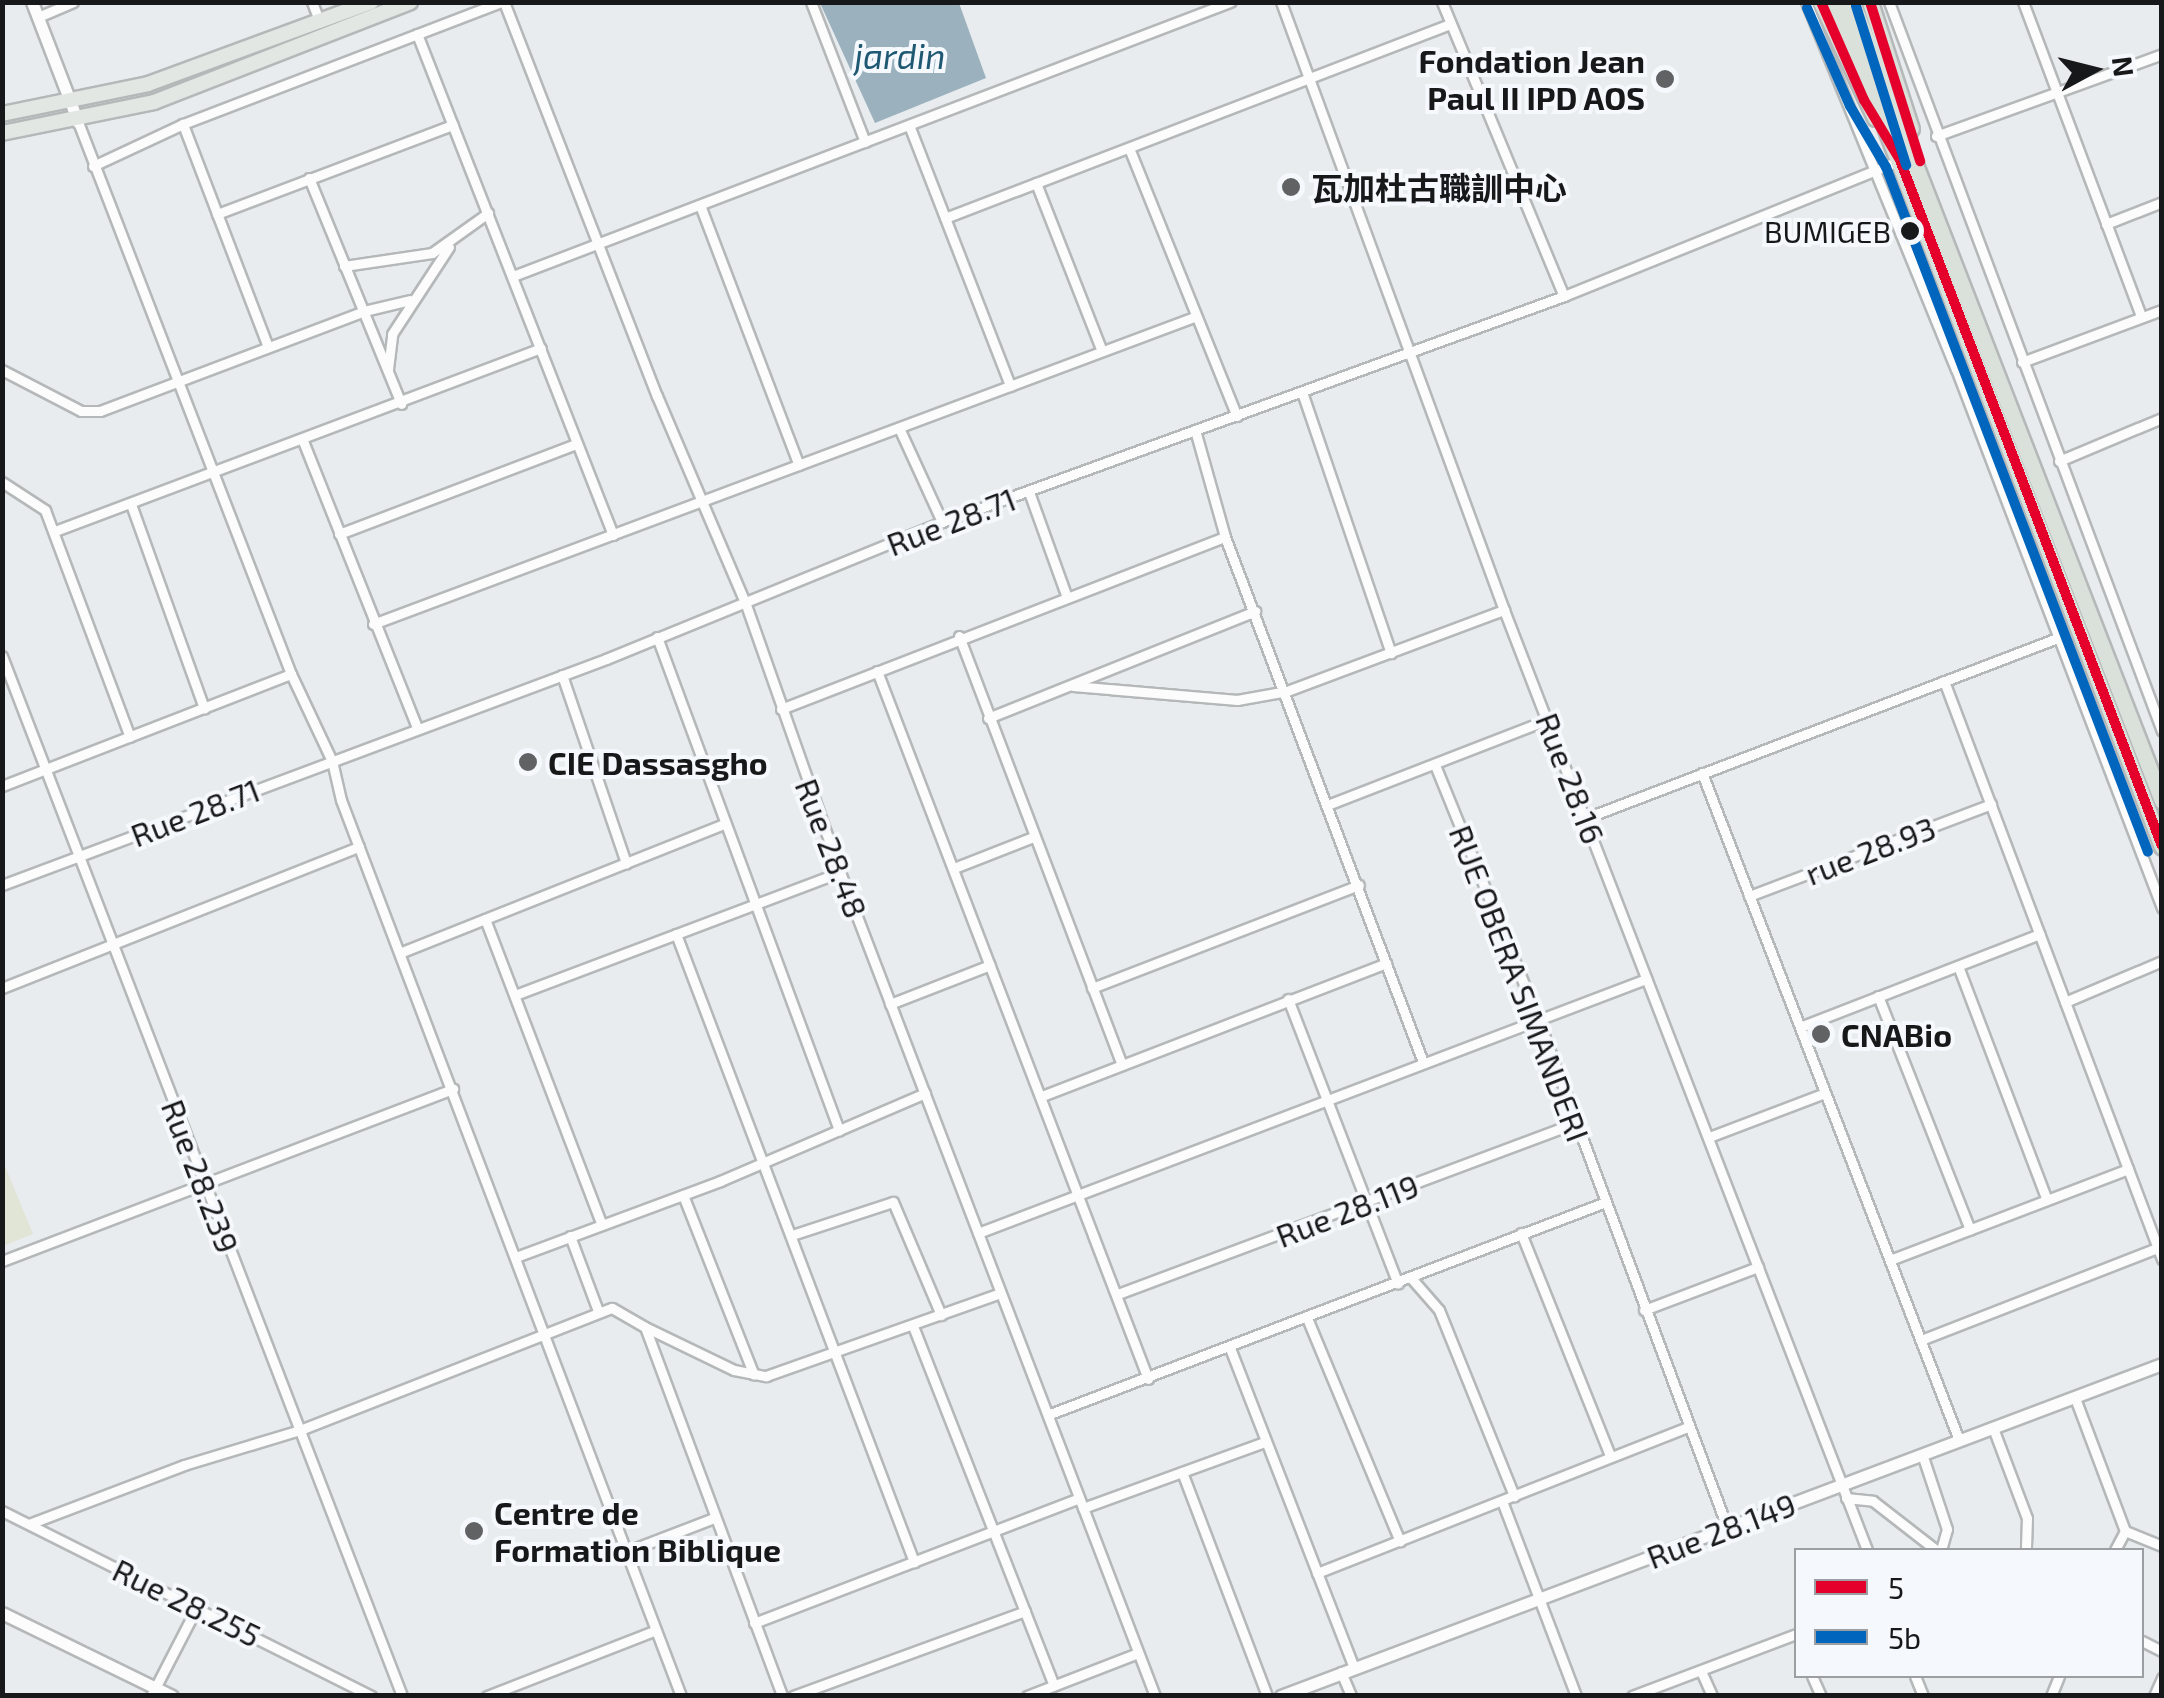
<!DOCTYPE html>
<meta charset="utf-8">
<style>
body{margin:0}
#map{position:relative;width:2164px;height:1698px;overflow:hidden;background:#e9ecee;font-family:"Exo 2","Noto Sans SC",sans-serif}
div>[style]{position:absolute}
.green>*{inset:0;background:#e0e5d6}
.water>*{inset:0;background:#9bb2be}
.roads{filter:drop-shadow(2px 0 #b5b8b9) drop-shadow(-2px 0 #b5b8b9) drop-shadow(0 2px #b5b8b9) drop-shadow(0 -2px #b5b8b9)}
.minor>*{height:9px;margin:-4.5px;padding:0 4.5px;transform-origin:4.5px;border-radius:4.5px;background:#fcfcfc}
.tertiary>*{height:11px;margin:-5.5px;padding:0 5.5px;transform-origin:5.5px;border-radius:5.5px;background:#fcfcfc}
.primary>*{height:14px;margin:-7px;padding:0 7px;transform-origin:7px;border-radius:7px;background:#e2e7e3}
.trunk>*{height:15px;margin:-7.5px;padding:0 7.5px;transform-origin:7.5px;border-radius:7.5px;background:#dae0da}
.bus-1>*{height:10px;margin:-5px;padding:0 5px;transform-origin:5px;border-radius:5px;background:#e4002b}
.bus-2>*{height:10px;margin:-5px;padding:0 5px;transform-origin:5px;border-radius:5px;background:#0065bd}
.dots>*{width:28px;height:28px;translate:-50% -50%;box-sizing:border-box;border:5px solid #f5f9fd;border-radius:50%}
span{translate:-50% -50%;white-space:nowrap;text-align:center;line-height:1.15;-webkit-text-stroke:8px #f5f9fd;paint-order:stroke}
.bus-label{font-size:30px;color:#171819}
.right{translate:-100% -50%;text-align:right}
.poi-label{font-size:32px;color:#171819;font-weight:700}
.left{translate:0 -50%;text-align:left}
.street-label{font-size:32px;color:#171819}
.water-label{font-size:35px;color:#1f5872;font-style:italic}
.frame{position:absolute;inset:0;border:5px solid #171819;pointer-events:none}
.legend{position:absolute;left:1794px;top:1548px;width:350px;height:130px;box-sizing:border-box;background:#f5f9fd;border:2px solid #9c9fa2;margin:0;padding:12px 18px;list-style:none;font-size:30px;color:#171819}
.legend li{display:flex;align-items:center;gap:20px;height:50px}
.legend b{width:50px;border:2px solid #9c9fa2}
.north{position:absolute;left:2044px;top:20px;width:100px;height:100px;-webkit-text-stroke:8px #f5f9fd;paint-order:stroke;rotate:83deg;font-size:28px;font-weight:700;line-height:40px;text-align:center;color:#171819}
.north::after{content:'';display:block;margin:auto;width:35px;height:45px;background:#171819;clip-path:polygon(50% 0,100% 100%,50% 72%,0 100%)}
</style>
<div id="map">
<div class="green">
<div style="clip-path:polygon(2px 1159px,33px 1234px,3px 1246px,2px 1246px)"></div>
</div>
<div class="water">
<div style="clip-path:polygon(820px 3px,959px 3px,986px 78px,875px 123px)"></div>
</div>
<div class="roads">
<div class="minor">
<div style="left:312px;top:2px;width:22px;rotate:69deg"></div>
<div style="left:504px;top:2px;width:423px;rotate:68.8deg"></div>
<div style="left:657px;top:396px;width:224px;rotate:66.9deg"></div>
<div style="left:745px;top:602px;width:286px;rotate:70.6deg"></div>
<div style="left:840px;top:872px;width:882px;rotate:69.08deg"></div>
<div style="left:811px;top:2px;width:150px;rotate:68.9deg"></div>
<div style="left:1281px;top:2px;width:648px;rotate:69.86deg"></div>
<div style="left:1504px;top:610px;width:1008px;rotate:68.88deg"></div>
<div style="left:1442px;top:2px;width:318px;rotate:67.5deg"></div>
<div style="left:1806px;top:2px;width:396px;rotate:67.8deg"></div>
<div style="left:1956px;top:369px;width:577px;rotate:69.08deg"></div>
<div style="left:1889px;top:2px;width:778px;rotate:69.47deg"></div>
<div style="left:2023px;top:2px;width:335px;rotate:69.4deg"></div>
<div style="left:38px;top:17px;width:38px;rotate:-23deg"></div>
<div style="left:417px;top:34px;width:538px;rotate:68.63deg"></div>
<div style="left:78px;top:122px;width:592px;rotate:68.9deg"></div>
<div style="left:291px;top:674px;width:96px;rotate:64.8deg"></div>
<div style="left:332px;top:761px;width:40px;rotate:77deg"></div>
<div style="left:341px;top:800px;width:958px;rotate:69.22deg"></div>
<div style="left:909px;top:125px;width:280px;rotate:68.8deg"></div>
<div style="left:1936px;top:136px;width:240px;rotate:-19.9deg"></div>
<div style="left:1129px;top:148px;width:289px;rotate:68.1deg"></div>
<div style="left:93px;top:166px;width:99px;rotate:-25deg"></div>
<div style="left:309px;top:178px;width:244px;rotate:67.8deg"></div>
<div style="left:1036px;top:183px;width:178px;rotate:68.6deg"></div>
<div style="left:700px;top:205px;width:278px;rotate:69.2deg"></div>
<div style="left:217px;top:214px;width:252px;rotate:-20.7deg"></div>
<div style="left:945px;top:218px;width:541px;rotate:-21.01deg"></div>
<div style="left:2106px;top:224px;width:60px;rotate:-21.4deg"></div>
<div style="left:344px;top:266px;width:89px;rotate:-8.4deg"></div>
<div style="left:432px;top:253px;width:69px;rotate:-35.5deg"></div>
<div style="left:513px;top:276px;width:768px;rotate:-20.91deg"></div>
<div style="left:268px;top:347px;width:239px;rotate:-110.9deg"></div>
<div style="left:183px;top:124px;width:341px;rotate:-21deg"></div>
<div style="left:2022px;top:362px;width:149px;rotate:-20.4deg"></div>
<div style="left:388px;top:369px;width:35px;rotate:-83deg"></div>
<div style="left:392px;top:334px;width:104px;rotate:-56.8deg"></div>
<div style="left:2px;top:370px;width:89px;rotate:27.4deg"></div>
<div style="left:81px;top:411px;width:19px"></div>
<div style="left:100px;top:411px;width:282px;rotate:-20.7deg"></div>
<div style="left:364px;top:311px;width:47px;rotate:-13.4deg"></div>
<div style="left:1302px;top:392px;width:276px;rotate:71.2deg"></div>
<div style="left:899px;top:428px;width:103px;rotate:65.4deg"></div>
<div style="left:1195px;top:430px;width:111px;rotate:74.3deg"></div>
<div style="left:1225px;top:537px;width:561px;rotate:69.34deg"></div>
<div style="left:303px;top:441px;width:309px;rotate:68.3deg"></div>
<div style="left:2059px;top:461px;width:112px;rotate:-22.7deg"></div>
<div style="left:2px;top:482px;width:51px;rotate:33.1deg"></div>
<div style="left:45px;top:510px;width:242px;rotate:69.5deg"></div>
<div style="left:1029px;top:492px;width:109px;rotate:70.2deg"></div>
<div style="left:132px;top:507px;width:214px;rotate:70.3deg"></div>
<div style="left:55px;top:531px;width:519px;rotate:-20.63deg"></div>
<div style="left:339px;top:534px;width:254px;rotate:-20.8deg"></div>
<div style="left:373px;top:624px;width:877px;rotate:-20.5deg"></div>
<div style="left:959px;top:636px;width:458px;rotate:69.2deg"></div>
<div style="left:657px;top:637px;width:526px;rotate:69.74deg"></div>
<div style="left:2px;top:656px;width:1114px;rotate:68.96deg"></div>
<div style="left:877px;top:671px;width:758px;rotate:69.05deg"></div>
<div style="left:562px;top:675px;width:199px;rotate:71.2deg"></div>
<div style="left:1944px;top:681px;width:618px;rotate:69.34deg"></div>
<div style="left:1073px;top:686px;width:165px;rotate:4.9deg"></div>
<div style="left:1237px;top:700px;width:51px;rotate:-10.2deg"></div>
<div style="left:1287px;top:691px;width:232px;rotate:-20.5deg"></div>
<div style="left:781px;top:709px;width:476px;rotate:-21.2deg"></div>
<div style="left:988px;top:718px;width:288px;rotate:-21.8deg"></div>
<div style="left:1435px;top:765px;width:274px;rotate:67.9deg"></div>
<div style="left:1538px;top:1019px;width:542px;rotate:69.59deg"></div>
<div style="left:1702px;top:773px;width:715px;rotate:68.93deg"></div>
<div style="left:2px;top:786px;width:310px;rotate:-21.2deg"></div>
<div style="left:1330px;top:804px;width:235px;rotate:-21.2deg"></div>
<div style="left:1586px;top:818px;width:507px;rotate:-20.9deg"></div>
<div style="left:954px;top:868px;width:85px;rotate:-21.4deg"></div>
<div style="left:2px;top:885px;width:645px;rotate:-20.51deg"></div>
<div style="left:606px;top:659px;width:363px;rotate:-22.2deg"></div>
<div style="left:942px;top:522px;width:662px;rotate:-19.97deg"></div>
<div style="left:1564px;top:296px;width:362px;rotate:-22deg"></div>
<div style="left:1749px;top:896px;width:259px;rotate:-20.8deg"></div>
<div style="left:485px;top:919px;width:325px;rotate:69.1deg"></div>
<div style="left:676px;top:934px;width:672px;rotate:69.24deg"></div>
<div style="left:402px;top:952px;width:346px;rotate:-21.7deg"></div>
<div style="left:1958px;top:966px;width:250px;rotate:69.2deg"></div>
<div style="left:2px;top:988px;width:384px;rotate:-21.6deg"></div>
<div style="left:1092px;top:988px;width:286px;rotate:-21.1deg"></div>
<div style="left:515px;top:995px;width:347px;rotate:-20.7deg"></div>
<div style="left:1878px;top:996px;width:251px;rotate:68.5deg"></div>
<div style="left:1288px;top:999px;width:305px;rotate:68.9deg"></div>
<div style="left:2065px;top:1002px;width:105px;rotate:-22.9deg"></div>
<div style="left:890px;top:1004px;width:107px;rotate:-21.3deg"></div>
<div style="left:1800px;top:1027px;width:257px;rotate:-21.2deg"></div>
<div style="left:1042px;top:1096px;width:369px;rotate:-21.1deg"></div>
<div style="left:1709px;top:1137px;width:124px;rotate:-20.8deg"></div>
<div style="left:683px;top:1195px;width:193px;rotate:68.5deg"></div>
<div style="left:978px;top:1233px;width:715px;rotate:-20.82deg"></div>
<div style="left:1521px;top:1233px;width:240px;rotate:68.2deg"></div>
<div style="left:792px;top:1235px;width:106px;rotate:-18.1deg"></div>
<div style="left:893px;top:1202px;width:123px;rotate:67deg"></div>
<div style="left:570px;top:1236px;width:80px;rotate:69.5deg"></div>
<div style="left:516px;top:1257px;width:218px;rotate:-20.4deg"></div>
<div style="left:720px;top:1181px;width:223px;rotate:-23.2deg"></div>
<div style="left:1890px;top:1260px;width:255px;rotate:-20.9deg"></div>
<div style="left:2px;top:1261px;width:483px;rotate:-20.9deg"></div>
<div style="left:1412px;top:1279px;width:41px;rotate:48.9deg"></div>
<div style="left:1439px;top:1310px;width:201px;rotate:68deg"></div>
<div style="left:1118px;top:1294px;width:488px;rotate:-20.5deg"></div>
<div style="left:1644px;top:1310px;width:122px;rotate:-20.7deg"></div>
<div style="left:1307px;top:1318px;width:242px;rotate:67.4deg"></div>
<div style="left:913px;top:1326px;width:386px;rotate:68.6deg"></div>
<div style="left:645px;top:1327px;width:99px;rotate:25.8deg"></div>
<div style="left:734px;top:1370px;width:33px;rotate:11deg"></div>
<div style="left:766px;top:1376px;width:248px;rotate:-19.5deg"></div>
<div style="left:1921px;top:1340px;width:253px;rotate:-21.3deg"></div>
<div style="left:1230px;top:1348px;width:343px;rotate:68.8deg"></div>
<div style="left:2075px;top:1398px;width:142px;rotate:69.4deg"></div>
<div style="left:2125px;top:1531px;width:21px;rotate:118deg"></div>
<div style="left:1050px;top:1414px;width:592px;rotate:-20.88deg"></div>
<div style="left:1993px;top:1428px;width:96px;rotate:69.3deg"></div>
<div style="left:2027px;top:1518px;width:32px;rotate:92deg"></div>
<div style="left:1922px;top:1454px;width:79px;rotate:71.6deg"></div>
<div style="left:1947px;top:1529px;width:22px;rotate:106deg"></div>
<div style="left:1182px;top:1472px;width:240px;rotate:69.2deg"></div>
<div style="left:1846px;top:1498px;width:27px;rotate:6deg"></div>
<div style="left:1873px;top:1501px;width:80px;rotate:37.9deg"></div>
<div style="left:1502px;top:1501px;width:209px;rotate:69.2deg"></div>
<div style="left:1083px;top:1508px;width:193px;rotate:-20deg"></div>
<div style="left:2px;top:1511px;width:413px;rotate:26.6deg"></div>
<div style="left:29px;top:1524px;width:166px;rotate:-20.8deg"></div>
<div style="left:184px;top:1465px;width:121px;rotate:-16.8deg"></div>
<div style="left:300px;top:1430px;width:335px;rotate:-21.4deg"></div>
<div style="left:612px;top:1308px;width:38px;rotate:30deg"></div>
<div style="left:645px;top:1327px;width:394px;rotate:69.6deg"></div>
<div style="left:2125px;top:1531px;width:40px;rotate:22deg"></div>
<div style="left:628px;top:1551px;width:92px;rotate:-21deg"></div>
<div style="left:1317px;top:1573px;width:399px;rotate:-21.5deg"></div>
<div style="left:754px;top:1623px;width:348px;rotate:-21deg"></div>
<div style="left:2142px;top:1641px;width:22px;rotate:27deg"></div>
<div style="left:1701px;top:1671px;width:27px;rotate:66deg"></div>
<div style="left:1341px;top:1672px;width:26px;rotate:67deg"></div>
<div style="left:1812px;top:1676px;width:22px;rotate:66deg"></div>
<div style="left:1915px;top:1676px;width:22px;rotate:68deg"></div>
<div style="left:151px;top:1696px;width:100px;rotate:-62.7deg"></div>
<div style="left:487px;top:1696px;width:181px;rotate:-21.3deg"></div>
<div style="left:793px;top:1696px;width:247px;rotate:-20.1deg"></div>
<div style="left:1027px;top:1696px;width:119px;rotate:-21.2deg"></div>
<div style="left:1632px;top:1696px;width:175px;rotate:-20.7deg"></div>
<div style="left:2051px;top:1696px;width:22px;rotate:-68deg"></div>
<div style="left:2154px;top:1696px;width:20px;rotate:-66deg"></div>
</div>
<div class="tertiary">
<div style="left:32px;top:2px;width:129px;rotate:69deg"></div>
<div style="left:2px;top:1613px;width:189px;rotate:26deg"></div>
<div style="left:1281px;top:1696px;width:941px;rotate:-20.65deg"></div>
</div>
<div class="primary">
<div style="left:2px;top:114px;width:149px;rotate:-11.6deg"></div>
<div style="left:148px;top:84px;width:238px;rotate:-20.2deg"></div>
<div style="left:2px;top:133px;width:155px;rotate:-11.5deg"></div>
<div style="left:154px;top:102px;width:275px;rotate:-21.3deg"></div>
</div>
<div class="trunk">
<div style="left:1821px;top:2px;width:128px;rotate:65deg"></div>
<div style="left:1837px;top:2px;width:905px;rotate:68.96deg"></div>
<div style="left:1852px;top:2px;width:857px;rotate:68.79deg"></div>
<div style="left:1870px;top:2px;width:133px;rotate:72.1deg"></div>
</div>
</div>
<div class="bus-1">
<div style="left:1821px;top:2px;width:107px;rotate:66.3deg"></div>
<div style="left:1864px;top:100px;width:70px;rotate:59deg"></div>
<div style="left:1900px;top:160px;width:734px;rotate:69.1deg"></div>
<div style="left:1870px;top:2px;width:167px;rotate:72.5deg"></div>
</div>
<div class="bus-2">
<div style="left:1856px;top:6px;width:167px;rotate:72.5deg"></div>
<div style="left:1807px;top:8px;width:107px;rotate:66.3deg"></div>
<div style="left:1850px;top:106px;width:71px;rotate:59.5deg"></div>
<div style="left:1886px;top:167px;width:733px;rotate:69.07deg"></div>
</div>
<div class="dots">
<div style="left:1665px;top:79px;background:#606264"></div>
<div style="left:1291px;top:187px;background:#606264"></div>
<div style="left:1910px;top:231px;background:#171819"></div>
<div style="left:528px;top:762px;background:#606264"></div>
<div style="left:1821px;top:1034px;background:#606264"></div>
<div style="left:474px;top:1531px;background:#606264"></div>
</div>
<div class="bus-label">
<span class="right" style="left:1891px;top:231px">BUMIGEB</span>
</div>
<div class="poi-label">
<span class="right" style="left:1645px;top:79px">Fondation Jean<br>Paul II IPD AOS</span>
<span class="left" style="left:1311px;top:187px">瓦加杜古職訓中心</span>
<span class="left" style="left:548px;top:762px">CIE Dassasgho</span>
<span class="left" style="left:1841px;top:1034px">CNABio</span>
<span class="left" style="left:494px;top:1531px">Centre de<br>Formation Biblique</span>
</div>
<div class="street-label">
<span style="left:951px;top:521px;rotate:-21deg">Rue 28.71</span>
<span style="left:1571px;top:778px;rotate:69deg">Rue 28.16</span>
<span style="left:195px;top:812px;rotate:-21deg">Rue 28.71</span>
<span style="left:832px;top:848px;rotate:69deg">Rue 28.48</span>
<span style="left:1870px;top:850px;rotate:-21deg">rue 28.93</span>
<span style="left:1520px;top:983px;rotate:69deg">RUE OBERA SIMANDERI</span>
<span style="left:201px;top:1176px;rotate:69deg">Rue 28.239</span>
<span style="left:1347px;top:1210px;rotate:-21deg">Rue 28.119</span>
<span style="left:1721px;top:1530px;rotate:-21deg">Rue 28.149</span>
<span style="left:187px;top:1602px;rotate:26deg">Rue 28.255</span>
</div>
<div class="water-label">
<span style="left:900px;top:55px">jardin</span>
</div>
<div class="frame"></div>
<ul class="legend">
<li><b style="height:12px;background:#e4002b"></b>5</li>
<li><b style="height:12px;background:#0065bd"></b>5b</li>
</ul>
<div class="north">N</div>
</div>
